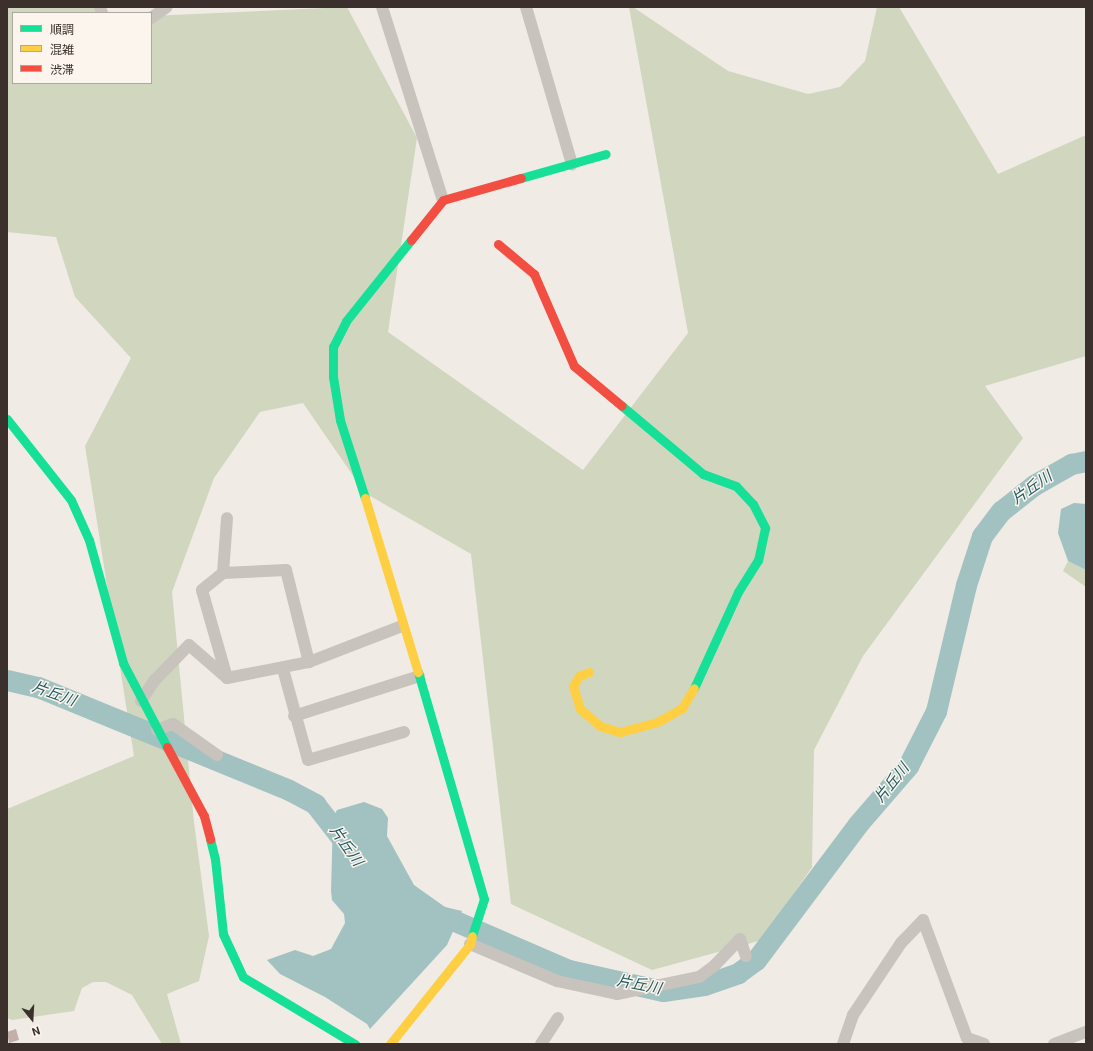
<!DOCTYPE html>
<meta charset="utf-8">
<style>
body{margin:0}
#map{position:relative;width:1093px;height:1051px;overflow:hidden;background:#f0ebe5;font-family:Roboto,"Noto Sans JP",sans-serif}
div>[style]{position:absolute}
.green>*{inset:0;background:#d1d6bf}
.water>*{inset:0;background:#a1c2c1}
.river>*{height:21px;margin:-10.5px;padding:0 10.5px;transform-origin:10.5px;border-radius:10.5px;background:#a1c2c1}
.building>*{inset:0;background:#c3afa7}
.street>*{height:12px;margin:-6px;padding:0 6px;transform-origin:6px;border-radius:6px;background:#c9c3be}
.fast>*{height:9px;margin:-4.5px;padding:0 4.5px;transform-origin:4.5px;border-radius:4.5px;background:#16e098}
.slow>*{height:9px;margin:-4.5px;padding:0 4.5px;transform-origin:4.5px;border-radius:4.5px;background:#ffcf43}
.jam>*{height:9px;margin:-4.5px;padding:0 4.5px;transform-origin:4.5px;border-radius:4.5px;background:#f24e42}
span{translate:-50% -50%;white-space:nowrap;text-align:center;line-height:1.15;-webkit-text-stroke:3px #fbf5ee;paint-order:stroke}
.water-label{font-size:15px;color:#1f5a5e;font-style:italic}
.frame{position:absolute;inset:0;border:8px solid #3b302b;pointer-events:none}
.legend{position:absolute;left:12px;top:12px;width:140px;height:72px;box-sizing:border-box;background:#fbf5ee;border:1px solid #aea6a0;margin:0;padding:5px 7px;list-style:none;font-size:12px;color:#3b302b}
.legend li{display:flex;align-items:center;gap:8px;height:20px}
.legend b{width:20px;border:1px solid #aea6a0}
.north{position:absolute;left:12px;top:999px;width:40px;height:40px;-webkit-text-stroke:3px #fbf5ee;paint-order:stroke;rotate:162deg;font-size:11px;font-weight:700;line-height:16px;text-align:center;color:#3b302b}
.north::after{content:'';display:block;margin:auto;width:14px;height:18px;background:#3b302b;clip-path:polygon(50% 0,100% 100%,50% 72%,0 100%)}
</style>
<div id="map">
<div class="green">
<div style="clip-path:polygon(7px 7px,101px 7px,106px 13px,13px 13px,13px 83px,151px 83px,151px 16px,347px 7px,417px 138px,388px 332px,583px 470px,688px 333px,629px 7px,633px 7px,728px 71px,808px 94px,840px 87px,865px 61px,877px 7px,899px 7px,998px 174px,1086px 135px,1086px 356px,985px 386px,1023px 438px,863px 656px,814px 750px,812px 867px,762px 940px,652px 970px,511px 904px,471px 554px,365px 493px,303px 403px,260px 412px,214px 478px,172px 592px,194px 822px,209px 936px,199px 981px,167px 994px,181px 1044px,162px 1044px,132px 995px,106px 982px,93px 982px,82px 988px,74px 1011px,12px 1020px,7px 1018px,7px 809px,134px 756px,85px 446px,131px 358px,75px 297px,56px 237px,7px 232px)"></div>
<div style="clip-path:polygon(1068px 561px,1086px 570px,1086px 587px,1063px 571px)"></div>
</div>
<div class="water">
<div style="clip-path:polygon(1074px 503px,1086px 504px,1086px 570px,1068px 561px,1058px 533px,1061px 509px)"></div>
<div style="clip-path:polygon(364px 802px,382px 809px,388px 818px,387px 836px,414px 885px,445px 907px,462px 911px,447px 945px,370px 1029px,367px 1024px,325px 997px,280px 974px,267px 960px,295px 950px,313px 956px,331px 949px,345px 923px,344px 914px,332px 900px,331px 891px,333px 818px,337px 810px)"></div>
</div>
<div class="river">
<div style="left:7px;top:680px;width:32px;rotate:13deg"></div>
<div style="left:38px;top:687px;width:271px;rotate:22.3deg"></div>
<div style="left:289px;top:790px;width:30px;rotate:28deg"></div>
<div style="left:315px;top:804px;width:57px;rotate:52.1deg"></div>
<div style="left:430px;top:913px;width:26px;rotate:18deg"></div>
<div style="left:455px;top:921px;width:124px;rotate:23.3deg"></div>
<div style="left:569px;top:970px;width:96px;rotate:12.6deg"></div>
<div style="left:663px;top:991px;width:41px;rotate:-8.3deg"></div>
<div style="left:704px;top:985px;width:36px;rotate:-19deg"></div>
<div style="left:738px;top:973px;width:22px;rotate:-36deg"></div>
<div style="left:756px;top:960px;width:170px;rotate:-53.1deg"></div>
<div style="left:858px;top:824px;width:77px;rotate:-49.2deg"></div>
<div style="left:908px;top:766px;width:62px;rotate:-63deg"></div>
<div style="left:936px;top:711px;width:130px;rotate:-76.6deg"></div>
<div style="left:966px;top:585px;width:52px;rotate:-71.9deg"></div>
<div style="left:982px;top:536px;width:31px;rotate:-53deg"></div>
<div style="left:1001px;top:511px;width:42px;rotate:-38.2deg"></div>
<div style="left:1034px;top:485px;width:43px;rotate:-29.6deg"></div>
<div style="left:1071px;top:464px;width:15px;rotate:-11deg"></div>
</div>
<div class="building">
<div style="clip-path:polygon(16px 1029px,19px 1040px,9px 1043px,7px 1032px)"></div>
</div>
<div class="street">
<div style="left:100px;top:7px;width:6px;rotate:72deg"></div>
<div style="left:382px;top:7px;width:202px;rotate:72.5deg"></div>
<div style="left:526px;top:7px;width:164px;rotate:73.7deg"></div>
<div style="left:151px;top:18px;width:19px;rotate:-35deg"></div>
<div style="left:223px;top:573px;width:55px;rotate:-85.8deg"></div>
<div style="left:283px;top:669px;width:94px;rotate:74.6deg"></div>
<div style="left:308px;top:760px;width:100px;rotate:-16.3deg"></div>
<div style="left:227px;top:678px;width:91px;rotate:-105.9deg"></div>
<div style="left:202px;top:590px;width:27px;rotate:-39deg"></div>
<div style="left:223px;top:573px;width:63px;rotate:-2.7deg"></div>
<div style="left:286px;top:570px;width:95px;rotate:76deg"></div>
<div style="left:141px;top:701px;width:24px;rotate:-57deg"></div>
<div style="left:154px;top:681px;width:50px;rotate:-45.8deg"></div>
<div style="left:189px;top:645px;width:50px;rotate:41deg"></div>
<div style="left:227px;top:678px;width:84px;rotate:-11deg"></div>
<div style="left:309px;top:662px;width:100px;rotate:-21.2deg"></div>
<div style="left:294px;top:716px;width:131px;rotate:-17.7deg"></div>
<div style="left:157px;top:730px;width:17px;rotate:-21deg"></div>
<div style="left:173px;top:724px;width:54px;rotate:35.2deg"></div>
<div style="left:470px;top:944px;width:95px;rotate:23deg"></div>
<div style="left:557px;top:981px;width:61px;rotate:12.2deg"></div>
<div style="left:617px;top:994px;width:84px;rotate:-11.7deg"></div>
<div style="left:699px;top:977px;width:19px;rotate:-36deg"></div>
<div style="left:714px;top:966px;width:37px;rotate:-46deg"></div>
<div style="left:740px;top:939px;width:18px;rotate:71deg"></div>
<div style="left:541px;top:1044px;width:31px;rotate:-57deg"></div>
<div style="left:843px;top:1044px;width:31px;rotate:-71deg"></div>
<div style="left:853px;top:1015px;width:87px;rotate:-56.3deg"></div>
<div style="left:901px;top:943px;width:32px;rotate:-46deg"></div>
<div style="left:923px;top:920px;width:126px;rotate:69.6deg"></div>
<div style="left:967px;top:1038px;width:18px;rotate:19deg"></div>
<div style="left:1054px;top:1044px;width:34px;rotate:-21deg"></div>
</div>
<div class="fast">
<div style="left:521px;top:178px;width:88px;rotate:-15.8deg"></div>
<div style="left:622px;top:406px;width:106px;rotate:40deg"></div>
<div style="left:703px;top:474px;width:35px;rotate:20deg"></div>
<div style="left:736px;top:486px;width:25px;rotate:47deg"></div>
<div style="left:753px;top:504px;width:27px;rotate:63deg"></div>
<div style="left:765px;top:528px;width:33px;rotate:102deg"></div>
<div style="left:758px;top:560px;width:38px;rotate:122deg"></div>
<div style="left:738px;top:592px;width:106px;rotate:114.6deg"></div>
<div style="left:7px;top:419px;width:103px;rotate:51.7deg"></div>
<div style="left:71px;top:500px;width:44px;rotate:65.8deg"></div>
<div style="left:89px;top:540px;width:128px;rotate:74.5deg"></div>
<div style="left:123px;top:663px;width:95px;rotate:62.4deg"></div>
<div style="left:365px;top:498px;width:82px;rotate:-107.8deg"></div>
<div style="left:340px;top:420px;width:44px;rotate:-99.2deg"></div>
<div style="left:333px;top:377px;width:30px;rotate:-90deg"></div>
<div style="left:333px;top:347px;width:29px;rotate:-63deg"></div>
<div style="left:346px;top:321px;width:104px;rotate:-51.3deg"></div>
<div style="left:418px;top:672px;width:236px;rotate:73.8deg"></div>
<div style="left:484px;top:899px;width:39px;rotate:108deg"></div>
<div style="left:210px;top:839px;width:21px;rotate:76deg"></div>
<div style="left:215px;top:859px;width:75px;rotate:83.9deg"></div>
<div style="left:223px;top:934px;width:47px;rotate:65.1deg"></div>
<div style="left:243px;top:977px;width:131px;rotate:30.9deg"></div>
</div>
<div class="slow">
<div style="left:365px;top:498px;width:182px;rotate:73.1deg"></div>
<div style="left:589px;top:672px;width:11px;rotate:158deg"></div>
<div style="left:579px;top:676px;width:12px;rotate:121deg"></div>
<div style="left:573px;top:686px;width:24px;rotate:73deg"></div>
<div style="left:580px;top:709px;width:26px;rotate:40deg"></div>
<div style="left:600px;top:726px;width:21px;rotate:17deg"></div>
<div style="left:620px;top:732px;width:38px;rotate:-15deg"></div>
<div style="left:657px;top:722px;width:29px;rotate:-29deg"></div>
<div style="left:682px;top:708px;width:23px;rotate:-59deg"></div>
<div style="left:390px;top:1044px;width:128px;rotate:-51.3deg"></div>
<div style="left:470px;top:944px;width:8px;rotate:-76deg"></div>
</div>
<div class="jam">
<div style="left:411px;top:240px;width:51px;rotate:-51.3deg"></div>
<div style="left:443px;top:200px;width:81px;rotate:-15.8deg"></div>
<div style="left:498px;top:244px;width:47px;rotate:39.8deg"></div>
<div style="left:534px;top:274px;width:100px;rotate:66.5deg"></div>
<div style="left:574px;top:366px;width:62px;rotate:39.8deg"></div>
<div style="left:167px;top:747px;width:78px;rotate:61.8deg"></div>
<div style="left:204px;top:816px;width:24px;rotate:75deg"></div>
</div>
<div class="water-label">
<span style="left:1032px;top:488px;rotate:-35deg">片丘川</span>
<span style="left:54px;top:694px;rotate:20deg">片丘川</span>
<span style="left:892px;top:783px;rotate:-51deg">片丘川</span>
<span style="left:346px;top:846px;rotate:55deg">片丘川</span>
<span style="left:639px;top:985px;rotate:11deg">片丘川</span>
</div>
<div class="frame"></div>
<ul class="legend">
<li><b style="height:5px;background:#16e098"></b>順調</li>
<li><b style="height:5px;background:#ffcf43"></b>混雑</li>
<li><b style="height:5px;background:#f24e42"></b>渋滞</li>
</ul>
<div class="north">N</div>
</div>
